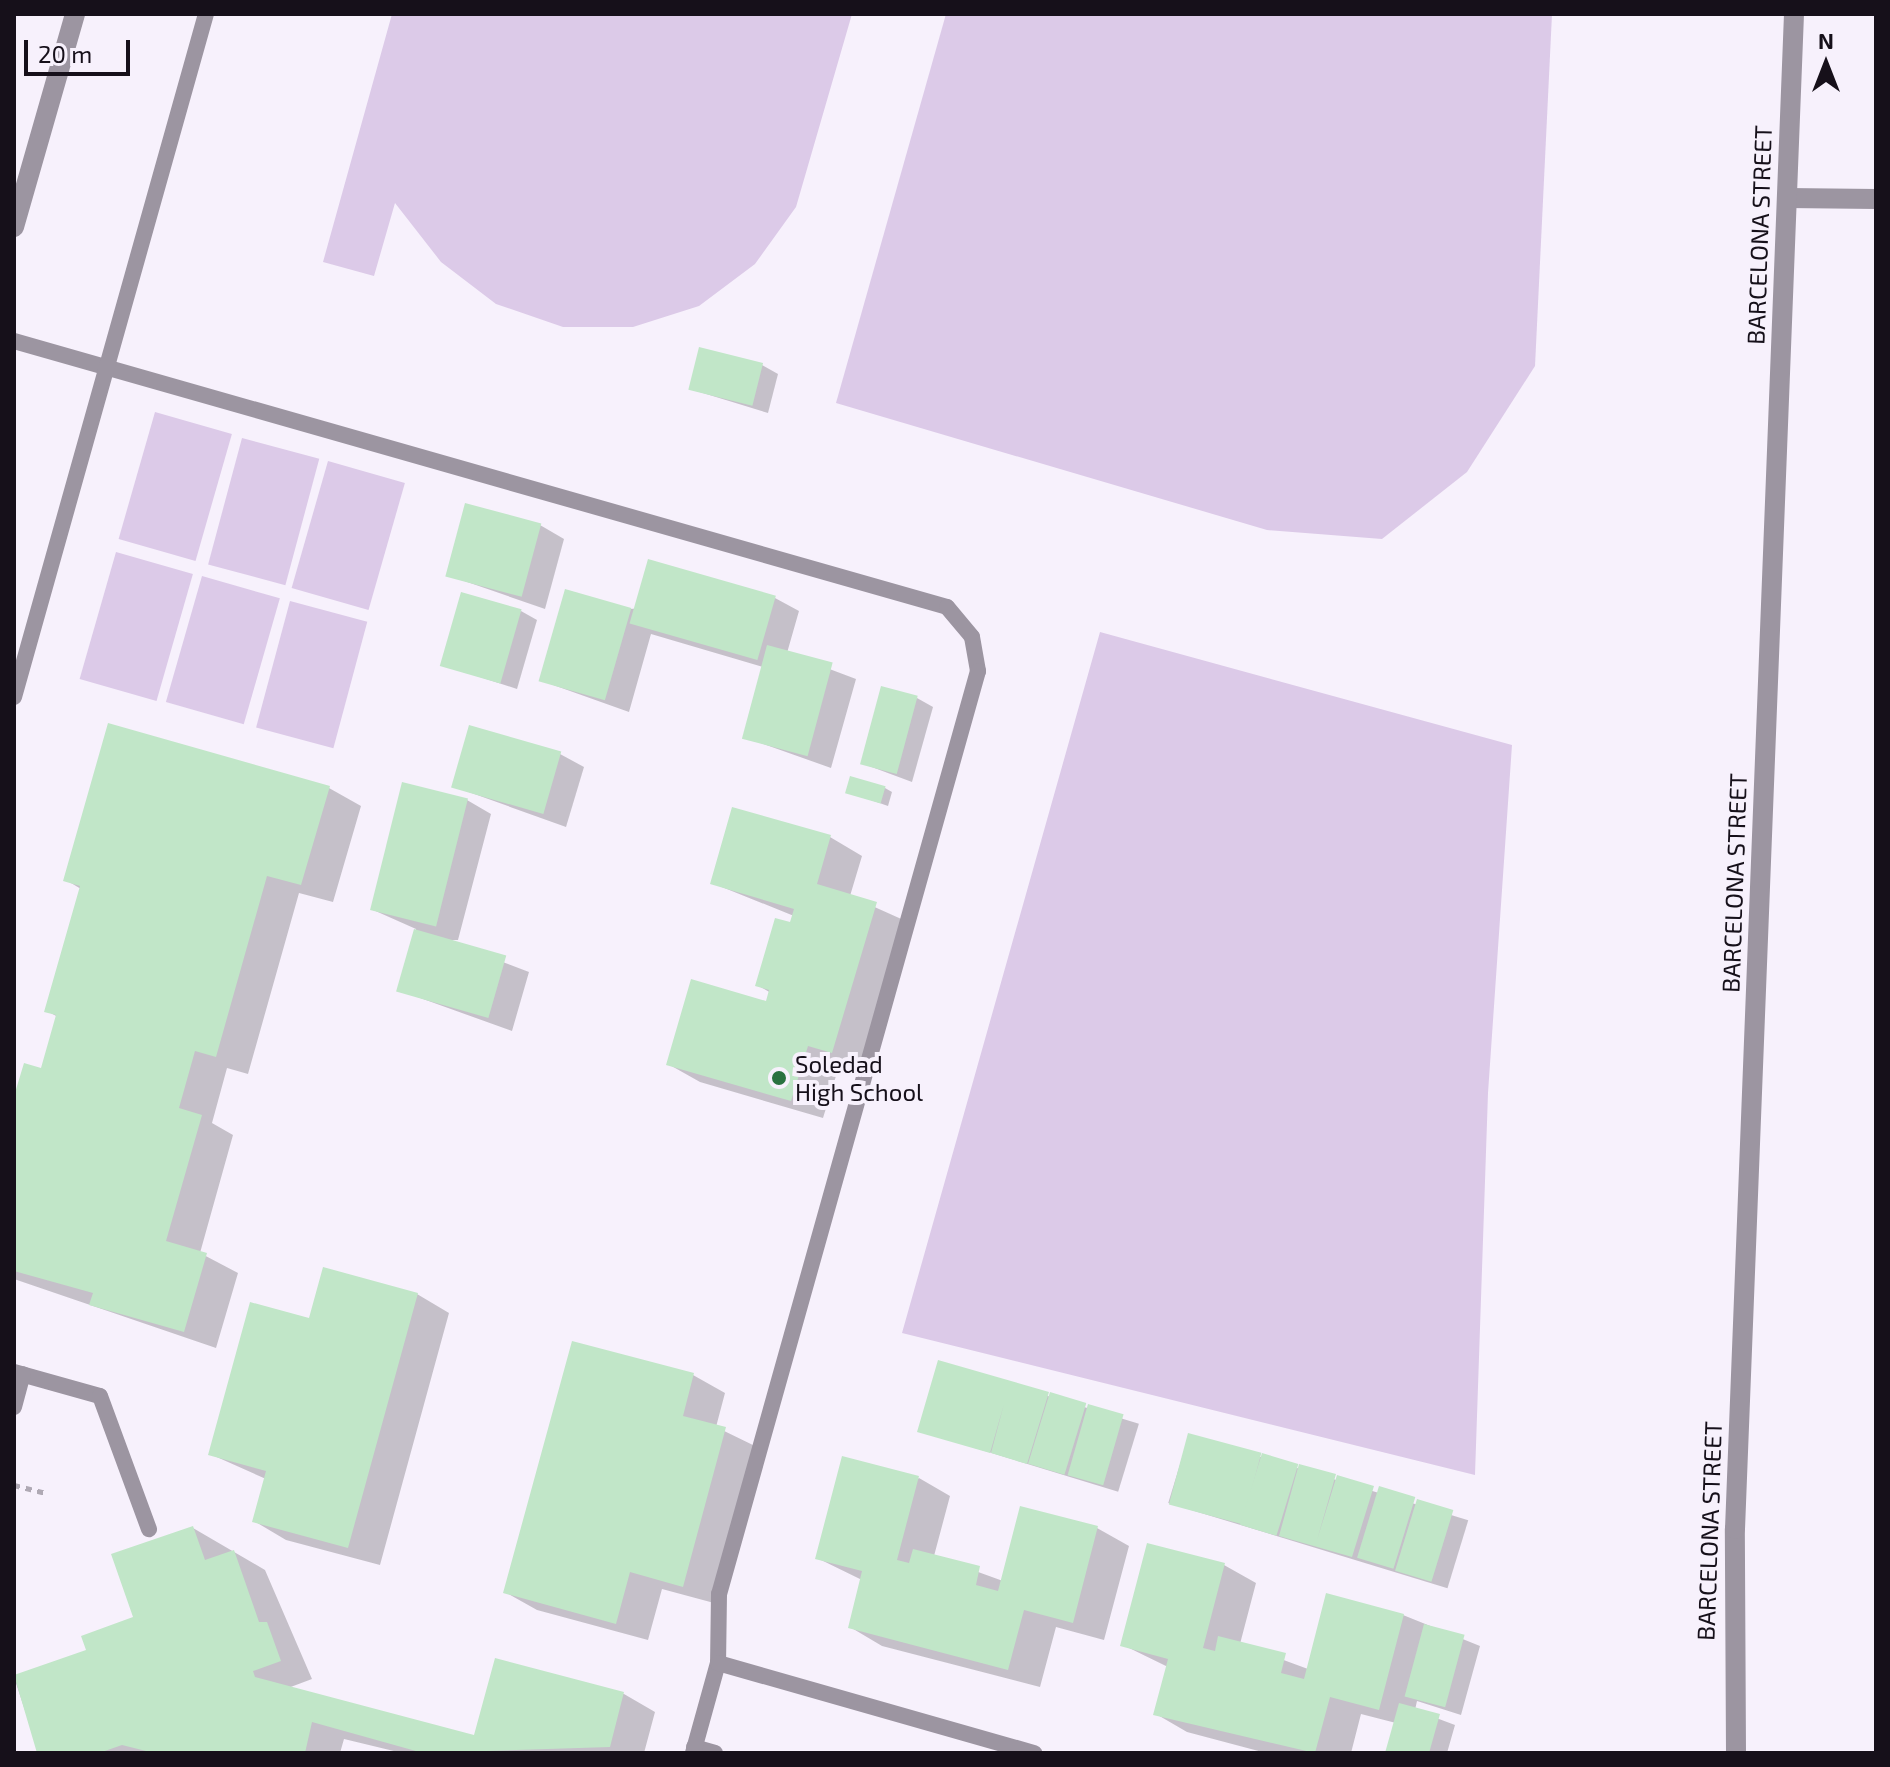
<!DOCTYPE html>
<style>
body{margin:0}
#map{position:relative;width:1890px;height:1767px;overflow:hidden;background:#f7f1fc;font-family:"Exo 2",sans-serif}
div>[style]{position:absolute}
.green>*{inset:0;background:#dccae8;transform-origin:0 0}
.shadow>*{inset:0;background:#0003;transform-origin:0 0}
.building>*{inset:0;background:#c1e6c8;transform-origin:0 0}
.path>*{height:5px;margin-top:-2.5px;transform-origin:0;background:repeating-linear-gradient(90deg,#afa9b4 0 6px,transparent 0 12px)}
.service>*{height:16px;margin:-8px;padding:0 8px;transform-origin:8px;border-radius:8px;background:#9c95a1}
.minor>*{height:20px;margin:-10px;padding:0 10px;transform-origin:10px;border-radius:10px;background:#9c95a1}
.tertiary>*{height:20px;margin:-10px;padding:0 10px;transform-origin:10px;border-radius:10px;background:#9c95a1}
.dots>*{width:22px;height:22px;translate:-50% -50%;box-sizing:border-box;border:4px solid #f7f1fc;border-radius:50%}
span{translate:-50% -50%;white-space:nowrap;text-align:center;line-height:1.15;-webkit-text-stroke:8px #f7f1fc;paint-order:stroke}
.street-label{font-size:24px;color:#16101a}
.poi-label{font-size:24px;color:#16101a}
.left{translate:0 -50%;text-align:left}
.frame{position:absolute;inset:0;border:16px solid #16101a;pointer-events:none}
.north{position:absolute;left:1786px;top:24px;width:80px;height:80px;-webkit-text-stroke:6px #f7f1fc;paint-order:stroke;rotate:0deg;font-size:22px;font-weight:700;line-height:32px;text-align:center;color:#16101a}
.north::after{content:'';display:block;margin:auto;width:28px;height:36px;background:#16101a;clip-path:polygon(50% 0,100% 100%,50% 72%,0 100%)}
.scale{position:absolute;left:24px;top:40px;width:106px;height:36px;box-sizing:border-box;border:4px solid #16101a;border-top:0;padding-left:10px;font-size:24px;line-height:28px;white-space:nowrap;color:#16101a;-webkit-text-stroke:6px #f7f1fc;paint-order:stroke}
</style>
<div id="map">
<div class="green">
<div style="clip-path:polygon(392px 14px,852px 14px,796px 207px,755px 264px,699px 306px,633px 327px,563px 327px,496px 304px,441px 262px,395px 203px,374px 276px,323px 262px)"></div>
<div style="clip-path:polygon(946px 14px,1552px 14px,1535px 366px,1467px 472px,1382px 539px,1267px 530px,836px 403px)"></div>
<div style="left:155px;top:412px;width:80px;height:132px;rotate:16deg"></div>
<div style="left:242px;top:438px;width:80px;height:131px;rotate:15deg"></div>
<div style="left:328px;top:461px;width:80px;height:132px;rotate:16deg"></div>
<div style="left:116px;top:552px;width:80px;height:132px;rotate:16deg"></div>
<div style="left:202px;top:576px;width:81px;height:131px;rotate:16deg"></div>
<div style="left:290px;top:601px;width:80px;height:131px;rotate:15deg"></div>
<div style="clip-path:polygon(1100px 632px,1512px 745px,1488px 1093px,1475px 1475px,902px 1333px)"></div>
</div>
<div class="shadow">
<div style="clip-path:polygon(762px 365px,778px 374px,768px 413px,690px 389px)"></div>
<div style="clip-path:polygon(540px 525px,564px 539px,545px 609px,447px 575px)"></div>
<div style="clip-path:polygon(775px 598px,799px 611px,787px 653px,856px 679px,831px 768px,744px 737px,763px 667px,651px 634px,629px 712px,542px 681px,630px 609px)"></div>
<div style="clip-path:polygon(521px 611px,537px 620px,517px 689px,443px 665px)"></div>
<div style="clip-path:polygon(917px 698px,933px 707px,912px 782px,861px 763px)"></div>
<div style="clip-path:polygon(560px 754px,584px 767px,566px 827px,452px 786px)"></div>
<div style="clip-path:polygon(329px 788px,361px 806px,333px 902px,299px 893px,248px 1074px,227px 1068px,212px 1123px,233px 1135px,200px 1253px,238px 1273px,216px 1348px,14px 1279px,14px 1103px,42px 1071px,58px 1017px,47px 1011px,81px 889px,66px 880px)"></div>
<div style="clip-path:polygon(885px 788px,892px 792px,888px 806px,848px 792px)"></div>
<div style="clip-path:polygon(467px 800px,491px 814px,458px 940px,445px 940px,529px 972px,512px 1031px,398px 990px,416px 929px,371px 909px)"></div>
<div style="clip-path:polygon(830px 837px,862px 856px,850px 896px,908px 922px,864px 1070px,840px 1063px,823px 1118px,700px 1082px,668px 1064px,767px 1004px,771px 993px,757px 985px,794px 916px,712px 883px)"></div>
<div style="clip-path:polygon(417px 1294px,449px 1313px,380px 1565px,286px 1540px,254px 1521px,266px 1479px,210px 1454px,311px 1321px)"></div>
<div style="left:940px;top:1363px;width:208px;height:71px;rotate:17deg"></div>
<div style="clip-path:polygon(693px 1375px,725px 1393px,716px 1427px,757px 1447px,714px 1603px,662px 1589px,648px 1640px,537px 1610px,505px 1592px)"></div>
<div style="left:1189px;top:1435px;width:292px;height:71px;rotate:17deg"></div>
<div style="clip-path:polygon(919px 1478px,950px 1496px,934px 1556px,1003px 1581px,1022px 1509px,1097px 1528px,1129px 1546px,1104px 1640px,1056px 1627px,1040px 1687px,882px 1646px,850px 1627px,862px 1580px,817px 1558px)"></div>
<div style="clip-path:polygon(193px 1528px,265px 1570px,312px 1679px,288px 1688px,476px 1737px,496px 1660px,624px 1694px,655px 1712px,644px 1753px,402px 1753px,344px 1739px,340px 1753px,39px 1753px,14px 1677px,88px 1651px,136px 1618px)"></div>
<div style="clip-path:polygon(1224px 1565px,1256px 1583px,1240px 1644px,1308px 1669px,1403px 1615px,1480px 1646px,1461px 1715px,1417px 1701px,1415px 1710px,1455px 1725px,1447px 1753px,1387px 1753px,1396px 1723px,1361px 1714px,1351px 1753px,1266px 1753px,1187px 1732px,1156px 1714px,1168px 1667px,1123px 1645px)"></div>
</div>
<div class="building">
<div style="left:699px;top:347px;width:66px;height:44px;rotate:14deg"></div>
<div style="left:465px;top:503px;width:79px;height:76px;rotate:15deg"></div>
<div style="left:648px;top:559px;width:133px;height:67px;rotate:16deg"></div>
<div style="left:565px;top:589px;width:69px;height:96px;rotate:16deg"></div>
<div style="left:461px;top:592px;width:63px;height:77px;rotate:16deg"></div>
<div style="left:767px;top:645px;width:68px;height:97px;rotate:15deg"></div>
<div style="left:881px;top:686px;width:38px;height:81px;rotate:15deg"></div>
<div style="clip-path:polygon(108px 723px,330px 786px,301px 885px,267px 876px,216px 1057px,195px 1051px,179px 1108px,202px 1115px,166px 1241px,207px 1253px,184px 1332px,89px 1305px,93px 1293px,14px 1271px,14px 1096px,24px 1063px,41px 1068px,56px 1015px,44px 1012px,80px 886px,63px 881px)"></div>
<div style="left:469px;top:725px;width:96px;height:65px;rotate:16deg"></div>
<div style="left:850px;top:776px;width:37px;height:18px;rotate:16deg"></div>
<div style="left:402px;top:782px;width:68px;height:132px;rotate:14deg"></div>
<div style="clip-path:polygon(732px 807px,831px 835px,817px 884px,877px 902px,832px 1053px,808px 1046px,791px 1101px,666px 1065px,691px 979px,766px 1001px,769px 990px,755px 986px,775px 918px,790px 922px,794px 909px,710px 884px)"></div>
<div style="left:414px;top:929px;width:96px;height:65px;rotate:16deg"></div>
<div style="clip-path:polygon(323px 1267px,418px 1293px,348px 1548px,252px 1522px,266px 1471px,208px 1455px,250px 1302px,309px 1318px)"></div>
<div style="clip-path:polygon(572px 1341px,694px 1373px,683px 1416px,726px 1427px,683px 1587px,630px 1572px,616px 1624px,503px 1593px)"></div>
<div style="clip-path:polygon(938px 1360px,1049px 1392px,1027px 1464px,991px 1453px,1004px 1404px,990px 1453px,917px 1432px)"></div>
<div style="left:1050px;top:1392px;width:38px;height:75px;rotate:17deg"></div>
<div style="left:1088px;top:1404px;width:37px;height:74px;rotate:16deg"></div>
<div style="left:1188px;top:1433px;width:76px;height:74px;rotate:15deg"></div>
<div style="left:1262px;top:1453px;width:38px;height:75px;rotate:17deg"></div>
<div style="clip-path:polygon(842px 1456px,919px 1476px,897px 1560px,909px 1563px,913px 1549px,980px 1566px,976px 1585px,998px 1591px,1020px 1506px,1098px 1526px,1073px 1623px,1024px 1610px,1008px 1670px,848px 1628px,862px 1571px,815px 1559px)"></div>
<div style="clip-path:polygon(1299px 1464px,1336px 1474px,1317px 1540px,1337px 1475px,1374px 1486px,1352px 1557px,1279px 1536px)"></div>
<div style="left:1379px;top:1486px;width:38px;height:75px;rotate:17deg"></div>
<div style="left:1417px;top:1499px;width:38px;height:75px;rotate:17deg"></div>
<div style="clip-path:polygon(193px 1526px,205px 1560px,234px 1550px,259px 1622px,267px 1622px,281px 1661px,253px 1671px,255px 1677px,474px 1735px,495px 1658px,624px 1692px,610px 1747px,423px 1753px,312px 1722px,305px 1753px,154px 1753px,122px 1745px,99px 1753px,37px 1753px,14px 1675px,86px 1650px,81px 1636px,133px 1617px,111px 1554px)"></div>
<div style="clip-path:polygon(1147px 1543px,1225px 1563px,1203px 1648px,1215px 1651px,1218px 1636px,1286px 1653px,1281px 1673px,1304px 1679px,1326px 1593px,1404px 1614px,1379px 1710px,1330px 1697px,1315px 1753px,1153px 1715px,1168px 1659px,1120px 1646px)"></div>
<div style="left:1424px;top:1624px;width:42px;height:75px;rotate:15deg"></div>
<div style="clip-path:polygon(1399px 1703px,1440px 1714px,1429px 1753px,1385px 1753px)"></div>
</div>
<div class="path">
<div style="left:14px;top:1485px;width:32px;rotate:14deg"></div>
</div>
<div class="service">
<div style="left:14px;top:341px;width:970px;rotate:15.91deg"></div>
<div style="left:947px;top:607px;width:39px;rotate:50deg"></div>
<div style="left:972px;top:637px;width:35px;rotate:80deg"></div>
<div style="left:978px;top:671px;width:959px;rotate:105.67deg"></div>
<div style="left:719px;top:1594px;width:69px;rotate:90.8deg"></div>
<div style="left:14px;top:697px;width:709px;rotate:-74.3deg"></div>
<div style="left:14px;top:1372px;width:89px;rotate:15.6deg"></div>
<div style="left:100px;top:1396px;width:142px;rotate:69.8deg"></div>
<div style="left:14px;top:1407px;width:34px;rotate:-75deg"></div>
<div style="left:694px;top:1747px;width:22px;rotate:16deg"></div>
<div style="left:693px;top:1753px;width:93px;rotate:-74.5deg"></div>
<div style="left:718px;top:1663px;width:329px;rotate:15.9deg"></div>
</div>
<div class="minor">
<div style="left:1787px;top:198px;width:89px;rotate:0.6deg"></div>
<div style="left:1736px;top:1753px;width:224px;rotate:-90.3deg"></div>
<div style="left:1735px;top:1529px;width:1516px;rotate:-87.77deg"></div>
</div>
<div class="tertiary">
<div style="left:14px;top:227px;width:222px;rotate:-74deg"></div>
</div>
<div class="dots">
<div style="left:779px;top:1078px;background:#2a7240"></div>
</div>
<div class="street-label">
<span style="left:1759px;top:235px;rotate:-88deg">BARCELONA STREET</span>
<span style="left:1734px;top:883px;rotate:-88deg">BARCELONA STREET</span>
<span style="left:1709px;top:1531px;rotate:-88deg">BARCELONA STREET</span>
</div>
<div class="poi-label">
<span class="left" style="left:795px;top:1078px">Soledad<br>High School</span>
</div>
<div class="frame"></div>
<div class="north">N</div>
<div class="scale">20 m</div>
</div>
